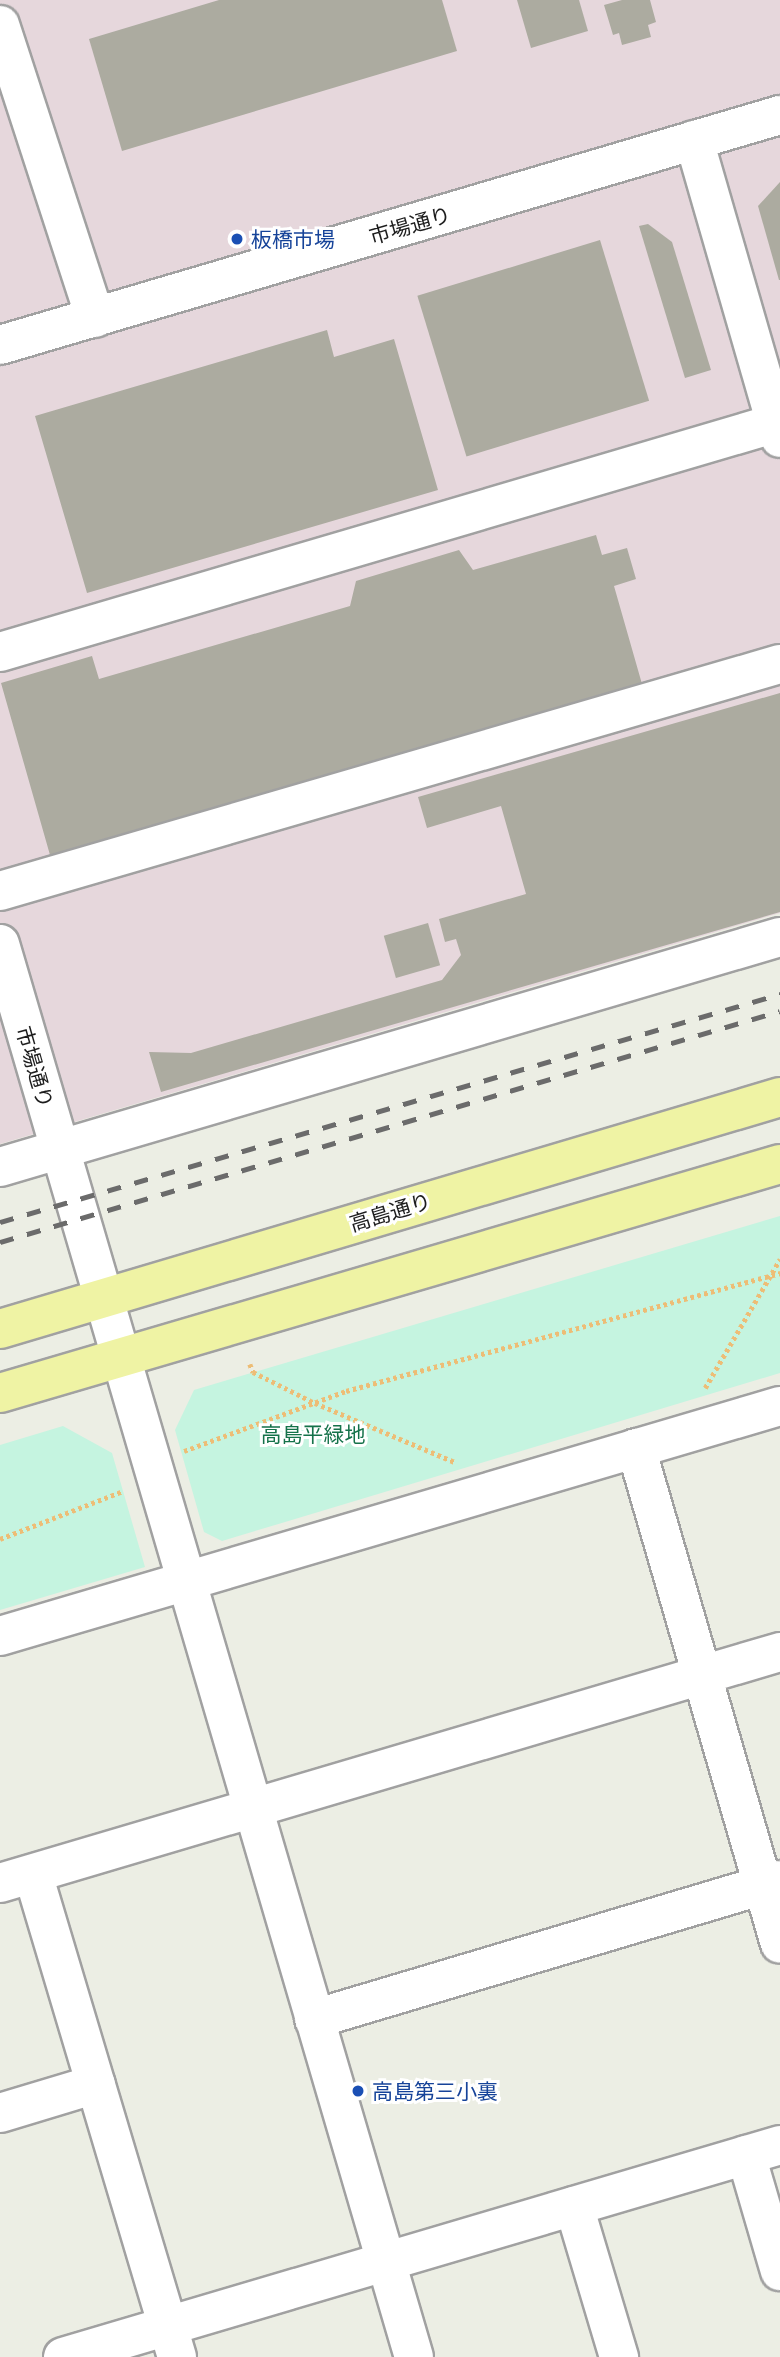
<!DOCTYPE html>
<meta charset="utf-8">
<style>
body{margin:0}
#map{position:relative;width:780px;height:2357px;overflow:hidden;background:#eceee4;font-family:Commissioner,"Noto Sans JP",sans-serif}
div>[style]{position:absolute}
.industrial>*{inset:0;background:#e6d7dc}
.park>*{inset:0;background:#c5f4e0}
.building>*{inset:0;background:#acaba0;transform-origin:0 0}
.path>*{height:4.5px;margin-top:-2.25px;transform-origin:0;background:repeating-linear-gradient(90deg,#edbd76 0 3.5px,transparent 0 7px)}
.roads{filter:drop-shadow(2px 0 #a1a1a1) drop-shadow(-2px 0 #a1a1a1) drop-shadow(0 2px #a1a1a1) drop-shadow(0 -2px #a1a1a1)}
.minor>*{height:38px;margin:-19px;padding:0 19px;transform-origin:19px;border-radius:19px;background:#fff}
.major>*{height:38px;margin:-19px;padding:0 19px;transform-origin:19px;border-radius:19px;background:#eff3a4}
.rail>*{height:5px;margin-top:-2.5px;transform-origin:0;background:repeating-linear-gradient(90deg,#6b6b6b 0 14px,transparent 0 28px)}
.dots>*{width:19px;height:19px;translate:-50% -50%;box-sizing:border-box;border:4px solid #fff;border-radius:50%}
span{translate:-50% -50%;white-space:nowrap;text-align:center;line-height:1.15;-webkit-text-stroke:6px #fff;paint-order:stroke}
.street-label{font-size:21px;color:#1d1d1d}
.transit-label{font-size:21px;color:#164399}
.left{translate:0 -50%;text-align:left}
.park-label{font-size:21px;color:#15724a}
</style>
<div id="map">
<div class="industrial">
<div style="clip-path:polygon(0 0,780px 0,780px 913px,0 1144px)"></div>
</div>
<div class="park">
<div style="clip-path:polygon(780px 1216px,780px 1373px,222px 1541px,204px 1532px,175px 1430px,194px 1390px)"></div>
<div style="clip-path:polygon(63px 1426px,112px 1453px,145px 1567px,0 1610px,0 1445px)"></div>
</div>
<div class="building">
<div style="clip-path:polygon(219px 0,442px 0,457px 51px,122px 151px,89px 39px)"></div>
<div style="clip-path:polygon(517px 0,579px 0,588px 31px,531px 48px)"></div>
<div style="clip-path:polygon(622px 0,650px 0,656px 22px,648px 25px,651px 37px,622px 45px,619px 33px,613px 35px,604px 5px)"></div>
<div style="clip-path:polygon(780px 182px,780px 280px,779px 280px,758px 206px)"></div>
<div style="clip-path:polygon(648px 224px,672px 242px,711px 370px,685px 378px,639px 226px)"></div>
<div style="left:600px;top:240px;width:168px;height:191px;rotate:73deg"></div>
<div style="clip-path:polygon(327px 330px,334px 357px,394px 339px,438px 490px,87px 593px,35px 416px)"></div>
<div style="clip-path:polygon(596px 535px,602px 555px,627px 548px,636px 579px,614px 586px,642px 684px,50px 855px,1px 683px,92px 656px,99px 679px,350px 606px,356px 581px,459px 550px,473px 570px)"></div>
<div style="clip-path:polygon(780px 693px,780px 912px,161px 1092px,149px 1052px,191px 1053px,442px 980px,461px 955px,456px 939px,445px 942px,439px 919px,526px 894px,501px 806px,427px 828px,418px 797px)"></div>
<div style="left:428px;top:923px;width:44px;height:46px;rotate:74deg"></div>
</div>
<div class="path">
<div style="left:250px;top:1364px;width:9px;rotate:69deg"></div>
<div style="left:253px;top:1372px;width:69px;rotate:26.6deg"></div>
<div style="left:315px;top:1403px;width:152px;rotate:22.9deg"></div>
<div style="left:705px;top:1388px;width:149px;rotate:-59.8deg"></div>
<div style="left:184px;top:1451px;width:173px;rotate:-20.3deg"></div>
<div style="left:346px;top:1391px;width:450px;rotate:-15.2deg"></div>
<div style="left:0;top:1539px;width:132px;rotate:-21.3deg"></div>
</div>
<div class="roads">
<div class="minor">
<div style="left:0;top:25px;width:308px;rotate:72deg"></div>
<div style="left:694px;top:140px;width:310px;rotate:73.9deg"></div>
<div style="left:0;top:345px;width:813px;rotate:-16.43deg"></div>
<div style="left:0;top:652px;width:813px;rotate:-16.43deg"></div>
<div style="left:0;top:891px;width:812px;rotate:-16.23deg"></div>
<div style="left:0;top:944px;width:1472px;rotate:73.67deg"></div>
<div style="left:0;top:1167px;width:813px;rotate:-16.43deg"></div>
<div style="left:636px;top:1448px;width:516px;rotate:73.81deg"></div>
<div style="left:0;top:1636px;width:813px;rotate:-16.43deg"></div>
<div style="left:33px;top:1874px;width:504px;rotate:73.4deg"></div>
<div style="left:0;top:1883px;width:813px;rotate:-16.5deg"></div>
<div style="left:314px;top:2019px;width:486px;rotate:-16.6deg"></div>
<div style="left:0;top:2113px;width:100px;rotate:-16.8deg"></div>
<div style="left:746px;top:2155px;width:121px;rotate:73.7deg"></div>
<div style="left:574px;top:2206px;width:158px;rotate:73.4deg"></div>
<div style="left:63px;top:2357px;width:748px;rotate:-16.47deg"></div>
</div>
<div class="major">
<div style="left:0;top:1329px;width:814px;rotate:-16.56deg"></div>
<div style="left:0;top:1393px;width:813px;rotate:-16.36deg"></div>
</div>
</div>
<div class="rail">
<div style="left:0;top:1222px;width:813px;rotate:-16.29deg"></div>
<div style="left:0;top:1242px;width:813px;rotate:-16.5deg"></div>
</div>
<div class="dots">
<div style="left:237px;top:239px;background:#1a4fb4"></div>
<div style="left:358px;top:2091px;background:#1a4fb4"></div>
</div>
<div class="street-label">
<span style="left:410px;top:225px;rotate:-16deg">市場通り</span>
<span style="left:35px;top:1067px;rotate:74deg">市場通り</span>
<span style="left:390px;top:1212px;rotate:-17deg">高島通り</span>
</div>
<div class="transit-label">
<span class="left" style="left:251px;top:239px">板橋市場</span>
<span class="left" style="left:372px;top:2091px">高島第三小裏</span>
</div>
<div class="park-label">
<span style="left:313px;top:1434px">高島平緑地</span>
</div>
</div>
